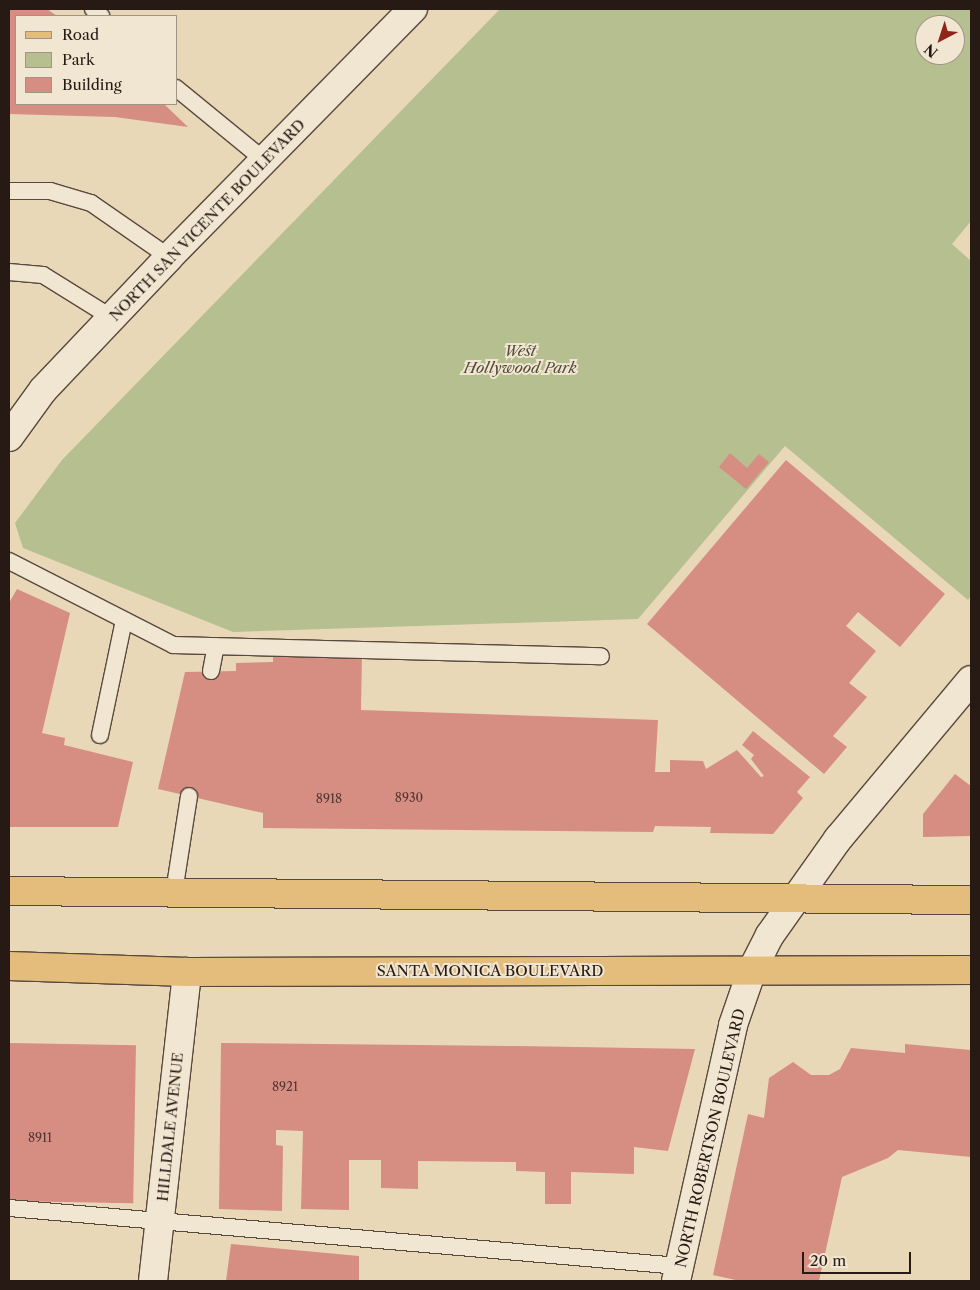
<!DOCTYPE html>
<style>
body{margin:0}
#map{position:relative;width:980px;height:1290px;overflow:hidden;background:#e9d8b8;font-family:"Libre Caslon Text",serif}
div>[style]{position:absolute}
.green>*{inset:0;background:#b6bf8f}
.building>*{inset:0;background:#d68d82;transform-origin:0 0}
.roads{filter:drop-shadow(1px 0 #58493d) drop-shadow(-1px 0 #58493d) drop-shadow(0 1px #58493d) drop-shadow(0 -1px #58493d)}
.lane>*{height:16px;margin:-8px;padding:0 8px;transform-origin:8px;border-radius:8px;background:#f1e6d1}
.street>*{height:28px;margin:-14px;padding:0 14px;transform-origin:14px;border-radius:14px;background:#f1e6d1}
.secondary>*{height:28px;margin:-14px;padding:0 14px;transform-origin:14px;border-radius:14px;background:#f1e6d1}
.primary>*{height:28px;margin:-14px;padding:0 14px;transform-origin:14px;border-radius:14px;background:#e4bc7c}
span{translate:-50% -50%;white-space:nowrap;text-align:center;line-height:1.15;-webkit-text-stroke:4px #f1e6d1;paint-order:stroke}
.number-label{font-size:12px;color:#533630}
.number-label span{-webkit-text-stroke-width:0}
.street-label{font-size:15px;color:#271914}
.park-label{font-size:15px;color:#524b39;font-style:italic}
.frame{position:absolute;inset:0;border:10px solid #271914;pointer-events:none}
.legend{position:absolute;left:15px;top:15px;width:162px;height:90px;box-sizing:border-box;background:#f1e6d1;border:1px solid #a09485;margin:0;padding:6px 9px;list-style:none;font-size:15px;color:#271914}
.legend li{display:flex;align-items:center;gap:10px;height:25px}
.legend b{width:25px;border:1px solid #a09485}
.north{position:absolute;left:915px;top:15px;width:50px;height:50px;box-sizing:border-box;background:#f1e6d1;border:1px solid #a09485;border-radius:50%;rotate:220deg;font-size:14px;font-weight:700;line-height:20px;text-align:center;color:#271914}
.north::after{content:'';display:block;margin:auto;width:18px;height:22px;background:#8f2418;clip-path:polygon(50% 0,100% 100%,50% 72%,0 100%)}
.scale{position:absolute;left:802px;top:1252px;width:109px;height:22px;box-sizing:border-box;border:2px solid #271914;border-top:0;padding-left:6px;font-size:15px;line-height:18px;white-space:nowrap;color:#271914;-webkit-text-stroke:4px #f1e6d1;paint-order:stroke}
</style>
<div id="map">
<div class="green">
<div style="clip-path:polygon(evenodd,500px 9px,971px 9px,971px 221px,952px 244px,971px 261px,971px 596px,968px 600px,785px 446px,638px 619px,233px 632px,23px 548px,15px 523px,62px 460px,500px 9px,925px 25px,955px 25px,955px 55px,925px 55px,925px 25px)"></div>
</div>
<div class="building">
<div style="clip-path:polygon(9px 9px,47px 9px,57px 16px,16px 16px,16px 104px,164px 104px,188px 127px,115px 117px,9px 114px)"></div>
<div style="clip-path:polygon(730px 453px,747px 468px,759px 454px,769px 462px,746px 489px,719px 467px)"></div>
<div style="clip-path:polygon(786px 460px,945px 594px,900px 647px,858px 612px,846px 626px,876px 651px,849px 683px,867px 697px,833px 736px,847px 747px,824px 774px,647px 624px)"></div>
<div style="clip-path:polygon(17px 589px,70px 613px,42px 733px,65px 738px,64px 745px,133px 762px,118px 827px,9px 827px,9px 603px)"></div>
<div style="clip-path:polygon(273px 652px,362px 652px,361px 710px,658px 720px,655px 772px,670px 772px,670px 760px,703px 761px,706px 769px,737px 750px,761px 777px,764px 776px,751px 759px,754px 755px,742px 745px,753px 731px,810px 777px,797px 792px,803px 798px,773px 834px,710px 833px,711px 827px,655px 826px,653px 832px,263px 828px,263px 813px,158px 789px,185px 672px,236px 671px,236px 663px,273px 662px)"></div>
<div style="clip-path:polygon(955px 774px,971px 786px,971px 836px,923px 837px,923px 814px)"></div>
<div style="left:9px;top:1043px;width:127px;height:158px;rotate:1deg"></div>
<div style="clip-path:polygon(221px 1043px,518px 1046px,695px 1049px,668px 1151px,634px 1147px,634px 1174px,571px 1172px,571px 1204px,545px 1204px,545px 1172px,516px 1171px,516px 1162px,418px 1161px,418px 1189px,381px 1188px,381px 1160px,349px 1160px,349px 1210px,301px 1209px,303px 1131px,276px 1130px,276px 1145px,283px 1146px,282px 1211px,219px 1209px)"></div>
<div style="clip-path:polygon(905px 1044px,971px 1050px,971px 1157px,898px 1150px,888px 1158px,842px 1177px,819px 1281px,740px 1281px,713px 1275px,748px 1114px,764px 1118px,769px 1078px,793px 1062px,811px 1075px,829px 1075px,840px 1069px,851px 1048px,905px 1053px)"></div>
<div style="clip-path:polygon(231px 1244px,359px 1256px,359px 1281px,226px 1281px)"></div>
</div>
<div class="roads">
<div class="lane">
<div style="left:93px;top:9px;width:11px;rotate:41deg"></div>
<div style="left:176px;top:88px;width:114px;rotate:39.3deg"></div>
<div style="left:9px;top:191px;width:41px"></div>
<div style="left:50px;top:191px;width:43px;rotate:16.3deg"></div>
<div style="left:91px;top:203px;width:95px;rotate:34.7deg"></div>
<div style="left:9px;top:272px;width:34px;rotate:5deg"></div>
<div style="left:43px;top:275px;width:81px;rotate:31.9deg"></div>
<div style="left:9px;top:561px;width:184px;rotate:27.1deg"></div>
<div style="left:173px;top:645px;width:428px;rotate:1.5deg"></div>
<div style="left:211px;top:671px;width:25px;rotate:-79deg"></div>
<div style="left:100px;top:735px;width:117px;rotate:-78.2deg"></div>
<div style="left:174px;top:892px;width:97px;rotate:-81.1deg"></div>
<div style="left:9px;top:1208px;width:673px;rotate:4.95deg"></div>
</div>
<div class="street">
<div style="left:153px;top:1281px;width:311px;rotate:-83.7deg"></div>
<div style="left:676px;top:1281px;width:262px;rotate:-77.4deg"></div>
<div style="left:733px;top:1025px;width:58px;rotate:-70.9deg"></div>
</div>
<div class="secondary">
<div style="left:9px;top:437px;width:58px;rotate:-54.1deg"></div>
<div style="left:43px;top:390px;width:183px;rotate:-46.5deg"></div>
<div style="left:169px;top:257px;width:348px;rotate:-45.5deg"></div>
<div style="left:752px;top:970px;width:39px;rotate:-63deg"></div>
<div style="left:770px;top:935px;width:118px;rotate:-54.7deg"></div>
<div style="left:838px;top:839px;width:207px;rotate:-50.1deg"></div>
</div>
<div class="primary">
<div style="left:9px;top:891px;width:962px;rotate:0.54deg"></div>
<div style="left:9px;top:966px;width:178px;rotate:1.9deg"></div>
<div style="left:187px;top:972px;width:784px;rotate:-0.15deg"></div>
</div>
</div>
<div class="number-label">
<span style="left:409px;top:798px">8930</span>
<span style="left:329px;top:799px">8918</span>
<span style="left:285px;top:1087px">8921</span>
<span style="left:40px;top:1138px">8911</span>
</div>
<div class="street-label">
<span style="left:207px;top:220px;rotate:-46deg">NORTH SAN VICENTE BOULEVARD</span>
<span style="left:490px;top:971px">SANTA MONICA BOULEVARD</span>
<span style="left:170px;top:1127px;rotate:-84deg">HILLDALE AVENUE</span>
<span style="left:710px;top:1138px;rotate:-77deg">NORTH ROBERTSON BOULEVARD</span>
</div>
<div class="park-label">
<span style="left:520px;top:359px">West<br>Hollywood Park</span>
</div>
<div class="frame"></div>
<ul class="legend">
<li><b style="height:6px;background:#e4bc7c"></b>Road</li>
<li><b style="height:14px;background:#b6bf8f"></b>Park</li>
<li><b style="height:14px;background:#d68d82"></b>Building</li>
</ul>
<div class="north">N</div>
<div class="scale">20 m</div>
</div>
